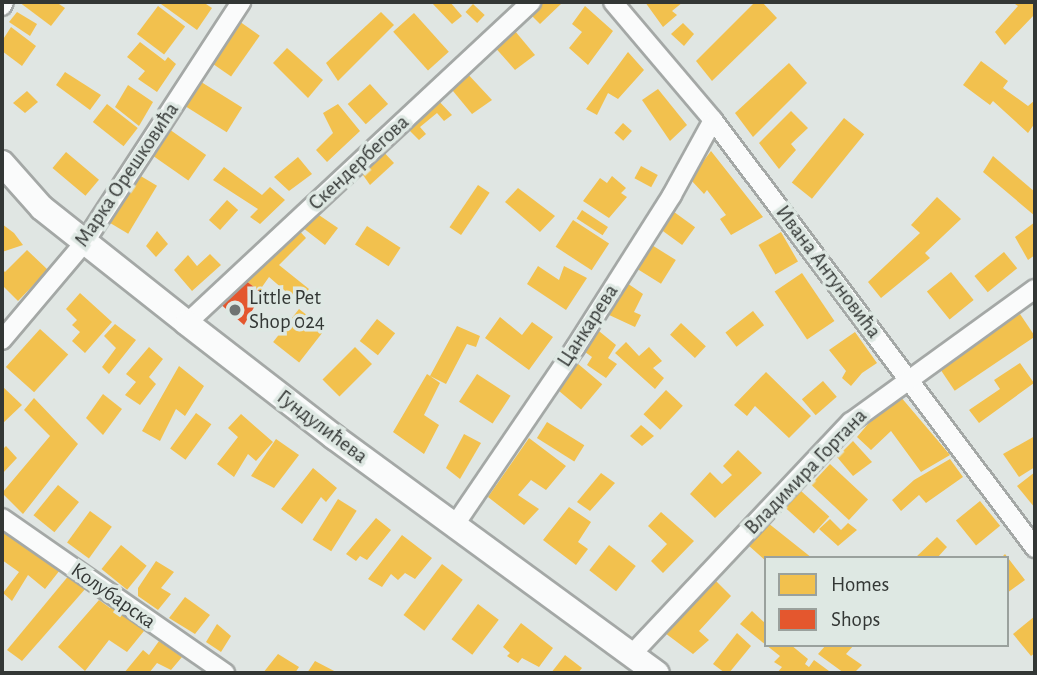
<!DOCTYPE html>
<meta charset="utf-8">
<style>
body{margin:0}
#map{position:relative;width:1037px;height:675px;overflow:hidden;background:#e0e6e3;font-family:"Alegreya Sans",sans-serif}
div>[style]{position:absolute}
.homes>*{inset:0;background:#f2c14e;transform-origin:0 0}
.shops>*{inset:0;background:#e4572e}
.roads{filter:drop-shadow(2px 0 #a4a8a6) drop-shadow(-2px 0 #a4a8a6) drop-shadow(0 2px #a4a8a6) drop-shadow(0 -2px #a4a8a6)}
.street>*{height:18px;margin:-9px;padding:0 9px;transform-origin:9px;border-radius:9px;background:#fafbfb}
.secondary>*{height:24px;margin:-12px;padding:0 12px;transform-origin:12px;border-radius:12px;background:#fafbfb}
.dots>*{width:19px;height:19px;translate:-50% -50%;box-sizing:border-box;border:4px solid #dee8e3;border-radius:50%}
span{translate:-50% -50%;white-space:nowrap;text-align:center;line-height:1.15;-webkit-text-stroke:7px #dee8e3;paint-order:stroke}
.street-label{font-size:21px;color:#333735}
.poi-label{font-size:21px;color:#333735}
.left{translate:0 -50%;text-align:left}
.frame{position:absolute;inset:0;border:4px solid #333735;pointer-events:none}
.legend{position:absolute;left:764px;top:556px;width:245px;height:91px;box-sizing:border-box;background:#dee8e3;border:2px solid #9aa19d;margin:0;padding:9px 12px;list-style:none;font-size:21px;color:#333735}
.legend li{display:flex;align-items:center;gap:14px;height:35px}
.legend b{width:35px;border:2px solid #9aa19d}
</style>
<div id="map">
<div class="homes">
<div style="clip-path:polygon(19px 2px,56px 2px,65px 8px,51px 26px)"></div>
<div style="clip-path:polygon(162px 2px,203px 2px,212px 8px,197px 30px,161px 4px)"></div>
<div style="clip-path:polygon(431px 2px,450px 2px,462px 16px,452px 24px)"></div>
<div style="clip-path:polygon(535px 2px,563px 2px,540px 24px,526px 10px)"></div>
<div style="clip-path:polygon(645px 2px,683px 2px,672px 11px,677px 15px,663px 27px)"></div>
<div style="clip-path:polygon(755px 2px,762px 2px,777px 18px,712px 81px,696px 61px)"></div>
<div style="clip-path:polygon(1012px 2px,1035px 2px,1035px 14px,1005px 45px,995px 32px,1018px 6px)"></div>
<div style="left:473px;top:4px;width:16px;height:11px;rotate:43deg"></div>
<div style="left:158px;top:6px;width:34px;height:35px;rotate:37deg"></div>
<div style="clip-path:polygon(585px 6px,613px 31px,588px 65px,569px 48px,582px 32px,572px 24px)"></div>
<div style="clip-path:polygon(17px 12px,37px 24px,30px 36px,9px 22px)"></div>
<div style="clip-path:polygon(381px 12px,394px 25px,338px 81px,326px 63px)"></div>
<div style="left:414px;top:13px;width:52px;height:28px;rotate:48deg"></div>
<div style="left:236px;top:19px;width:29px;height:50px;rotate:35deg"></div>
<div style="clip-path:polygon(683px 23px,694px 34px,684px 46px,671px 34px)"></div>
<div style="clip-path:polygon(510px 25px,535px 55px,515px 70px,492px 44px)"></div>
<div style="clip-path:polygon(11px 27px,36px 46px,22px 66px,2px 51px,2px 41px)"></div>
<div style="clip-path:polygon(140px 42px,165px 61px,168px 57px,176px 64px,157px 92px,138px 79px,145px 71px,127px 57px)"></div>
<div style="clip-path:polygon(287px 48px,323px 80px,308px 98px,273px 63px)"></div>
<div style="clip-path:polygon(628px 52px,644px 70px,618px 99px,608px 93px,597px 115px,586px 109px)"></div>
<div style="clip-path:polygon(981px 61px,1008px 81px,1003px 88px,1028px 106px,1035px 100px,1035px 123px,1028px 133px,993px 101px,990px 105px,963px 85px)"></div>
<div style="clip-path:polygon(789px 63px,807px 83px,753px 137px,735px 113px)"></div>
<div style="clip-path:polygon(465px 71px,492px 100px,472px 114px,448px 85px)"></div>
<div style="clip-path:polygon(65px 72px,101px 95px,90px 110px,56px 85px)"></div>
<div style="left:198px;top:80px;width:52px;height:29px;rotate:32deg"></div>
<div style="left:370px;top:84px;width:27px;height:30px;rotate:48deg"></div>
<div style="clip-path:polygon(128px 85px,153px 102px,139px 126px,115px 107px)"></div>
<div style="clip-path:polygon(658px 89px,687px 125px,670px 141px,642px 100px)"></div>
<div style="clip-path:polygon(27px 91px,38px 102px,25px 113px,13px 103px)"></div>
<div style="clip-path:polygon(436px 98px,452px 115px,444px 121px,437px 113px,420px 127px,426px 134px,419px 140px,405px 126px)"></div>
<div style="left:107px;top:104px;width:39px;height:23px;rotate:38deg"></div>
<div style="clip-path:polygon(338px 104px,360px 131px,327px 162px,316px 150px,333px 133px,323px 113px)"></div>
<div style="clip-path:polygon(791px 111px,808px 128px,791px 144px,796px 150px,779px 169px,759px 143px)"></div>
<div style="left:844px;top:118px;width:26px;height:83px;rotate:39deg"></div>
<div style="left:623px;top:123px;width:12px;height:13px;rotate:42deg"></div>
<div style="left:166px;top:127px;width:49px;height:31px;rotate:35deg"></div>
<div style="clip-path:polygon(379px 147px,394px 163px,370px 185px,358px 168px)"></div>
<div style="clip-path:polygon(711px 151px,763px 217px,731px 235px,720px 219px,726px 215px,707px 190px,704px 194px,690px 179px)"></div>
<div style="left:66px;top:152px;width:43px;height:21px;rotate:40deg"></div>
<div style="clip-path:polygon(993px 156px,1035px 192px,1035px 216px,983px 172px)"></div>
<div style="clip-path:polygon(298px 157px,312px 174px,289px 191px,274px 177px)"></div>
<div style="left:641px;top:166px;width:19px;height:14px;rotate:28deg"></div>
<div style="clip-path:polygon(224px 167px,262px 195px,270px 187px,285px 200px,260px 224px,250px 217px,258px 209px,213px 180px)"></div>
<div style="left:139px;top:175px;width:21px;height:56px;rotate:31deg"></div>
<div style="clip-path:polygon(612px 176px,626px 188px,621px 193px,627px 197px,609px 218px,583px 201px,600px 178px,607px 183px)"></div>
<div style="left:478px;top:185px;width:14px;height:51px;rotate:34deg"></div>
<div style="clip-path:polygon(518px 188px,555px 216px,540px 232px,505px 202px)"></div>
<div style="clip-path:polygon(937px 197px,961px 219px,925px 253px,930px 258px,881px 298px,868px 282px,920px 233px,911px 225px)"></div>
<div style="left:227px;top:200px;width:15px;height:27px;rotate:42deg"></div>
<div style="left:670px;top:209px;width:31px;height:22px;rotate:36deg"></div>
<div style="left:582px;top:210px;width:31px;height:10px;rotate:33deg"></div>
<div style="clip-path:polygon(313px 211px,338px 228px,325px 245px,298px 224px)"></div>
<div style="left:573px;top:220px;width:43px;height:32px;rotate:33deg"></div>
<div style="clip-path:polygon(1035px 222px,1035px 255px,1028px 260px,1015px 237px)"></div>
<div style="clip-path:polygon(2px 224px,14px 233px,23px 245px,2px 252px)"></div>
<div style="clip-path:polygon(295px 226px,306px 238px,279px 265px,309px 289px,298px 302px,269px 277px,262px 287px,262px 293px,241px 277px)"></div>
<div style="left:367px;top:226px;width:40px;height:22px;rotate:33deg"></div>
<div style="clip-path:polygon(157px 231px,168px 244px,156px 257px,146px 246px)"></div>
<div style="left:781px;top:232px;width:34px;height:26px;rotate:60deg"></div>
<div style="left:647px;top:242px;width:34px;height:28px;rotate:32deg"></div>
<div style="clip-path:polygon(27px 250px,48px 270px,18px 301px,2px 285px,2px 269px,5px 272px)"></div>
<div style="left:1004px;top:252px;width:21px;height:38px;rotate:51deg"></div>
<div style="clip-path:polygon(210px 254px,221px 265px,192px 291px,174px 270px,188px 255px,197px 266px)"></div>
<div style="clip-path:polygon(538px 266px,559px 280px,564px 266px,587px 278px,566px 310px,527px 284px)"></div>
<div style="left:951px;top:272px;width:36px;height:31px;rotate:51deg"></div>
<div style="left:802px;top:273px;width:58px;height:33px;rotate:56deg"></div>
<div style="clip-path:polygon(624px 281px,643px 294px,634px 312px,641px 315px,635px 327px,607px 314px)"></div>
<div style="clip-path:polygon(80px 293px,112px 322px,85px 353px,72px 341px,80px 332px,72px 325px,77px 320px,66px 309px)"></div>
<div style="left:299px;top:309px;width:33px;height:42px;rotate:38deg"></div>
<div style="left:753px;top:311px;width:18px;height:35px;rotate:52deg"></div>
<div style="left:1020px;top:314px;width:27px;height:97px;rotate:56deg"></div>
<div style="clip-path:polygon(500px 317px,522px 335px,532px 322px,553px 337px,529px 370px,485px 338px)"></div>
<div style="left:377px;top:319px;width:23px;height:28px;rotate:38deg"></div>
<div style="left:681px;top:323px;width:34px;height:16px;rotate:43deg"></div>
<div style="clip-path:polygon(115px 324px,136px 340px,109px 374px,102px 367px,116px 348px,104px 336px)"></div>
<div style="clip-path:polygon(457px 326px,480px 336px,476px 347px,467px 344px,446px 384px,430px 376px,440px 383px,424px 415px,439px 425px,424px 454px,393px 432px,427px 374px,430px 376px)"></div>
<div style="clip-path:polygon(594px 327px,616px 345px,608px 358px,617px 364px,606px 378px,587px 365px,592px 357px,581px 349px)"></div>
<div style="left:40px;top:329px;width:38px;height:51px;rotate:42deg"></div>
<div style="clip-path:polygon(855px 332px,877px 363px,862px 373px,851px 386px,842px 378px,846px 371px,829px 350px)"></div>
<div style="clip-path:polygon(626px 342px,639px 356px,649px 347px,662px 361px,653px 368px,664px 378px,655px 389px,615px 353px)"></div>
<div style="clip-path:polygon(149px 347px,163px 359px,149px 377px,156px 384px,140px 405px,125px 395px,136px 382px,126px 374px)"></div>
<div style="left:355px;top:347px;width:24px;height:46px;rotate:45deg"></div>
<div style="left:577px;top:363px;width:33px;height:33px;rotate:40deg"></div>
<div style="clip-path:polygon(1020px 363px,1034px 383px,979px 423px,969px 410px,1000px 389px,994px 380px)"></div>
<div style="clip-path:polygon(179px 366px,204px 386px,185px 416px,176px 409px,160px 441px,142px 431px)"></div>
<div style="clip-path:polygon(766px 372px,811px 416px,789px 438px,755px 406px,747px 416px,734px 405px)"></div>
<div style="left:477px;top:374px;width:40px;height:33px;rotate:33deg"></div>
<div style="left:823px;top:381px;width:21px;height:28px;rotate:49deg"></div>
<div style="clip-path:polygon(2px 386px,22px 405px,2px 424px)"></div>
<div style="left:666px;top:390px;width:23px;height:33px;rotate:43deg"></div>
<div style="clip-path:polygon(103px 394px,122px 409px,103px 435px,86px 418px)"></div>
<div style="clip-path:polygon(900px 396px,950px 455px,921px 472px,891px 431px,871px 450px,857px 437px,890px 398px)"></div>
<div style="clip-path:polygon(34px 398px,78px 444px,23px 514px,2px 493px,50px 436px,24px 410px)"></div>
<div style="left:196px;top:413px;width:19px;height:44px;rotate:36deg"></div>
<div style="clip-path:polygon(241px 414px,273px 442px,256px 461px,248px 454px,234px 477px,217px 464px,238px 437px,228px 428px)"></div>
<div style="left:547px;top:422px;width:44px;height:19px;rotate:32deg"></div>
<div style="clip-path:polygon(641px 425px,654px 436px,642px 446px,630px 436px)"></div>
<div style="clip-path:polygon(464px 434px,481px 443px,460px 479px,446px 468px)"></div>
<div style="clip-path:polygon(1035px 436px,1035px 467px,1019px 477px,1003px 454px)"></div>
<div style="clip-path:polygon(529px 438px,566px 466px,546px 490px,531px 480px,518px 495px,539px 509px,524px 525px,488px 497px)"></div>
<div style="clip-path:polygon(276px 439px,299px 455px,274px 488px,251px 476px)"></div>
<div style="clip-path:polygon(853px 441px,872px 462px,853px 476px,837px 457px)"></div>
<div style="clip-path:polygon(6px 446px,17px 458px,2px 474px,2px 450px)"></div>
<div style="clip-path:polygon(738px 450px,762px 473px,715px 518px,690px 494px,710px 472px,722px 484px,732px 475px,723px 466px)"></div>
<div style="clip-path:polygon(950px 459px,963px 477px,926px 503px,919px 495px,901px 511px,892px 500px,914px 480px)"></div>
<div style="left:830px;top:464px;width:52px;height:28px;rotate:43deg"></div>
<div style="clip-path:polygon(313px 468px,337px 488px,326px 502px,321px 497px,302px 524px,281px 509px)"></div>
<div style="clip-path:polygon(1035px 472px,1035px 508px,1017px 486px)"></div>
<div style="clip-path:polygon(601px 473px,615px 483px,590px 511px,577px 502px)"></div>
<div style="left:58px;top:485px;width:27px;height:39px;rotate:39deg"></div>
<div style="left:801px;top:491px;width:38px;height:23px;rotate:42deg"></div>
<div style="left:338px;top:499px;width:22px;height:48px;rotate:32deg"></div>
<div style="left:980px;top:501px;width:32px;height:31px;rotate:51deg"></div>
<div style="clip-path:polygon(569px 507px,591px 522px,578px 542px,588px 549px,576px 565px,543px 540px)"></div>
<div style="left:90px;top:511px;width:27px;height:39px;rotate:36deg"></div>
<div style="clip-path:polygon(661px 512px,694px 541px,663px 573px,651px 561px,667px 544px,648px 526px)"></div>
<div style="clip-path:polygon(376px 518px,391px 530px,367px 560px,360px 556px,356px 561px,346px 554px)"></div>
<div style="clip-path:polygon(830px 519px,841px 530px,848px 523px,857px 530px,838px 546px,819px 529px)"></div>
<div style="clip-path:polygon(768px 523px,812px 558px,766px 558px,766px 561px,748px 545px)"></div>
<div style="clip-path:polygon(2px 525px,60px 570px,45px 589px,28px 575px,12px 601px,3px 593px,19px 572px,2px 560px)"></div>
<div style="clip-path:polygon(402px 535px,432px 558px,415px 579px,405px 573px,398px 580px,391px 574px,382px 587px,368px 579px)"></div>
<div style="clip-path:polygon(937px 537px,947px 547px,937px 558px,915px 558px)"></div>
<div style="left:121px;top:545px;width:33px;height:31px;rotate:39deg"></div>
<div style="left:609px;top:545px;width:34px;height:32px;rotate:38deg"></div>
<div style="clip-path:polygon(1005px 554px,1025px 580px,1007px 593px,1007px 558px,1001px 558px)"></div>
<div style="clip-path:polygon(156px 561px,174px 572px,161px 588px,171px 594px,158px 610px,138px 596px,138px 588px)"></div>
<div style="left:442px;top:564px;width:26px;height:64px;rotate:37deg"></div>
<div style="clip-path:polygon(70px 574px,86px 588px,22px 661px,7px 650px)"></div>
<div style="clip-path:polygon(713px 578px,731px 596px,699px 631px,709px 640px,693px 654px,665px 633px)"></div>
<div style="clip-path:polygon(185px 597px,210px 615px,195px 634px,169px 618px)"></div>
<div style="clip-path:polygon(99px 600px,110px 608px,112px 606px,144px 631px,127px 652px,109px 640px,85px 671px,58px 647px)"></div>
<div style="left:478px;top:604px;width:26px;height:44px;rotate:37deg"></div>
<div style="clip-path:polygon(752px 611px,766px 624px,766px 645px,740px 624px)"></div>
<div style="clip-path:polygon(1035px 616px,1035px 653px,1031px 656px,1013px 634px)"></div>
<div style="clip-path:polygon(521px 623px,553px 648px,539px 667px,522px 658px,518px 663px,507px 656px,510px 653px,503px 647px)"></div>
<div style="clip-path:polygon(217px 624px,231px 636px,221px 652px,206px 642px)"></div>
<div style="clip-path:polygon(737px 633px,751px 646px,729px 673px,725px 673px,713px 664px)"></div>
<div style="clip-path:polygon(159px 641px,182px 657px,171px 670px,157px 663px,149px 673px,124px 673px,143px 650px,149px 655px)"></div>
<div style="clip-path:polygon(766px 645px,791px 645px,808px 659px,805px 664px,809px 667px,814px 660px,829px 671px,777px 673px,782px 667px,774px 662px,780px 656px)"></div>
<div style="clip-path:polygon(826px 645px,854px 645px,846px 654px,862px 665px,854px 673px,844px 673px,818px 654px)"></div>
<div style="clip-path:polygon(278px 654px,299px 667px,295px 673px,263px 673px)"></div>
<div style="clip-path:polygon(565px 655px,582px 668px,578px 673px,551px 673px)"></div>
<div style="clip-path:polygon(315px 661px,338px 673px,307px 673px)"></div>
</div>
<div class="shops">
<div style="clip-path:polygon(241px 277px,262px 293px,244px 325px,217px 301px)"></div>
</div>
<div class="roads">
<div class="street">
<div style="left:613px;top:2px;width:155px;rotate:49.7deg"></div>
<div style="left:713px;top:120px;width:536px;rotate:53.04deg"></div>
<div style="left:2px;top:6px;width:4px;rotate:-63deg"></div>
<div style="left:187px;top:323px;width:471px;rotate:-43deg"></div>
<div style="left:2px;top:340px;width:127px;rotate:-49.8deg"></div>
<div style="left:84px;top:243px;width:288px;rotate:-56.9deg"></div>
<div style="left:2px;top:518px;width:272px;rotate:34.8deg"></div>
<div style="left:454px;top:526px;width:215px;rotate:-55.8deg"></div>
<div style="left:575px;top:348px;width:181px;rotate:-57.6deg"></div>
<div style="left:672px;top:195px;width:85px;rotate:-61.3deg"></div>
<div style="left:632px;top:654px;width:319px;rotate:-46.7deg"></div>
<div style="left:851px;top:422px;width:227px;rotate:-35.9deg"></div>
</div>
<div class="secondary">
<div style="left:2px;top:163px;width:60px;rotate:48.4deg"></div>
<div style="left:42px;top:208px;width:185px;rotate:38.4deg"></div>
<div style="left:187px;top:323px;width:186px;rotate:37.8deg"></div>
<div style="left:334px;top:437px;width:400px;rotate:36.2deg"></div>
</div>
</div>
<div class="dots">
<div style="left:235px;top:310px;background:#707472"></div>
</div>
<div class="street-label">
<span style="left:359px;top:163px;rotate:-43deg">Скендербегова</span>
<span style="left:127px;top:175px;rotate:-56deg">Марка Орешковића</span>
<span style="left:828px;top:272px;rotate:53deg">Ивана Антуновића</span>
<span style="left:588px;top:326px;rotate:-57deg">Цанкарева</span>
<span style="left:322px;top:427px;rotate:37deg">Гундулићева</span>
<span style="left:806px;top:472px;rotate:-46deg">Владимира Гортана</span>
<span style="left:113px;top:596px;rotate:35deg">Колубарска</span>
</div>
<div class="poi-label">
<span class="left" style="left:249px;top:310px">Little Pet<br>Shop 024</span>
</div>
<div class="frame"></div>
<ul class="legend">
<li><b style="height:19px;background:#f2c14e"></b>Homes</li>
<li><b style="height:19px;background:#e4572e"></b>Shops</li>
</ul>
</div>
